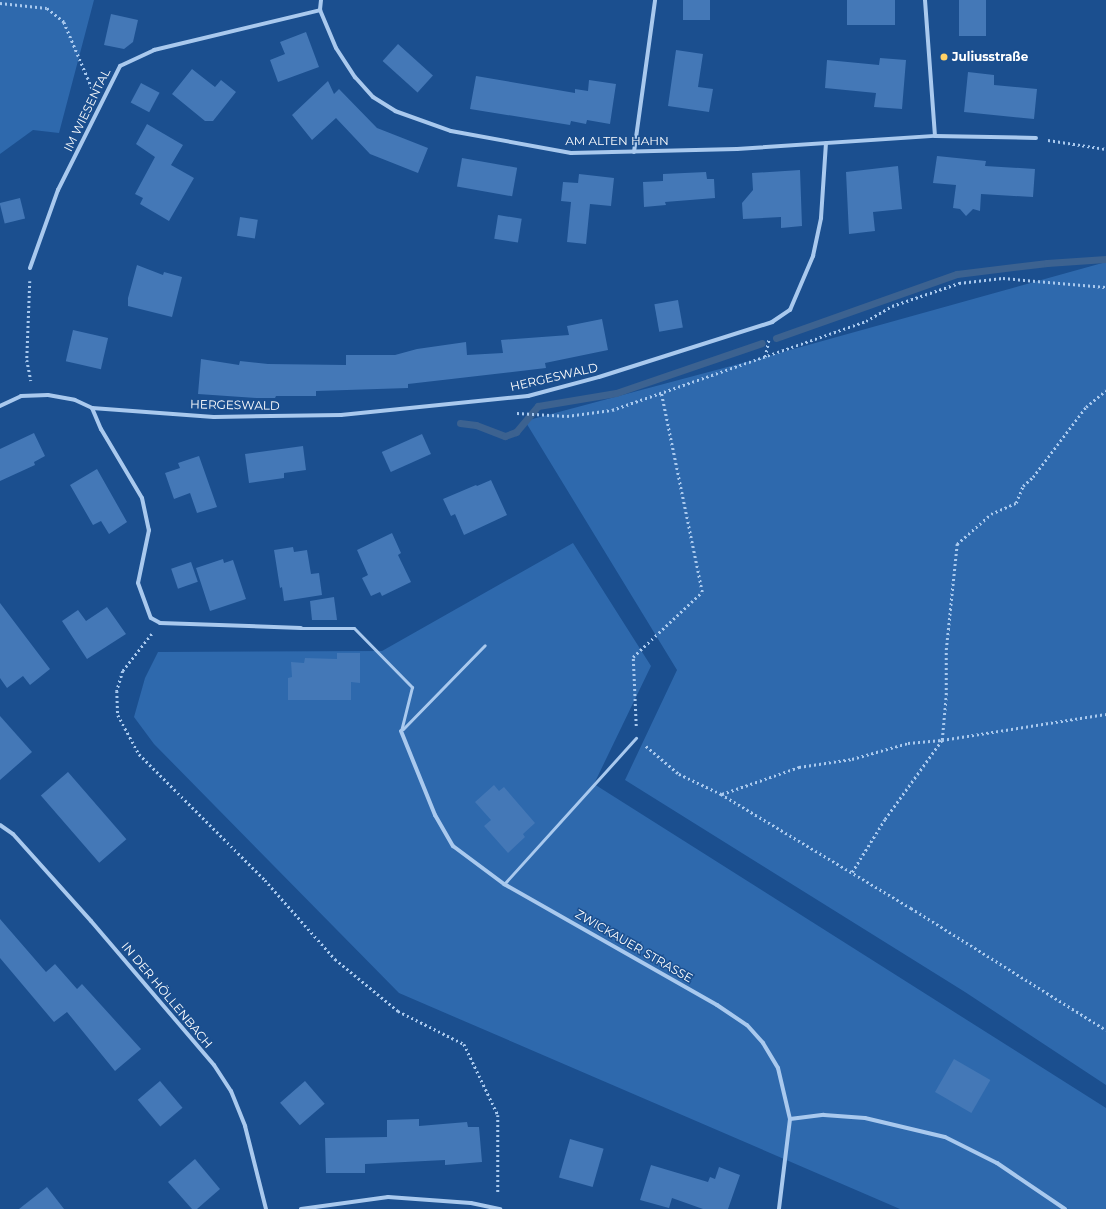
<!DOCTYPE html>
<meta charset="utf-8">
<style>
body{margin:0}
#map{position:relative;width:1106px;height:1209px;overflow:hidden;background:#1b4f8f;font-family:Montserrat,sans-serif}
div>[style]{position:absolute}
.green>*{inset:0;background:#2e69ad}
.stream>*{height:7px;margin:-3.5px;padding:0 3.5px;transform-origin:3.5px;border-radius:3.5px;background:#3c6290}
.building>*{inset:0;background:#4478b7;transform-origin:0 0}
.path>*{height:2.5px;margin-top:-1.25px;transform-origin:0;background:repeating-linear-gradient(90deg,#a9c9ee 0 2px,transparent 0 5px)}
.service>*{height:3px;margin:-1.5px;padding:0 1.5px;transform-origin:1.5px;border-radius:1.5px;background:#a9c9ee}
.minor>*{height:4px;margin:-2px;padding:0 2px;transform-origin:2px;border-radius:2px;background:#a9c9ee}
.dots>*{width:11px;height:11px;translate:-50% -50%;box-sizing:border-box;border:2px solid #1b4f8f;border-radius:50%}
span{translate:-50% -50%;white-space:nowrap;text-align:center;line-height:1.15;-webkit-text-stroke:3px #1b4f8f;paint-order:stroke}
.poi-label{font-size:12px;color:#fff;font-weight:700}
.left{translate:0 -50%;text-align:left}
.street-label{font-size:12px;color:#fff}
</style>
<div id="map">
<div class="green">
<div style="clip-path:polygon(0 0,94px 0,59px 133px,33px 130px,0 154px)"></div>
<div style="clip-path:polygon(1106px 262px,1106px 1085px,965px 992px,625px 780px,677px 670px,525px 421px,765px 357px)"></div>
<div style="clip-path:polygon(573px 543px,651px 666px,594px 784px,1106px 1108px,1106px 1209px,900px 1209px,399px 993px,154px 744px,134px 717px,145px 678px,158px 652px,382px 651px)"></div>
</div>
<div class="stream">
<div style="left:776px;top:338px;width:192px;rotate:-19.5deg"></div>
<div style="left:957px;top:274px;width:91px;rotate:-7deg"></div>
<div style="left:1047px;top:263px;width:59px;rotate:-3.9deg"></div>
<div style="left:460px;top:423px;width:16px;rotate:7deg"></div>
<div style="left:476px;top:425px;width:31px;rotate:21deg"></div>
<div style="left:505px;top:436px;width:12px;rotate:-20deg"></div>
<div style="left:516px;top:432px;width:34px;rotate:-50deg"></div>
<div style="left:538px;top:406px;width:79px;rotate:-9.5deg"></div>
<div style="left:616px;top:393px;width:154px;rotate:-18.9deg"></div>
</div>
<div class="building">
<div style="left:683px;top:0;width:27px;height:20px"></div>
<div style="left:847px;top:0;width:48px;height:25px"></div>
<div style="left:959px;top:0;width:27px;height:36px"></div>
<div style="clip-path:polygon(111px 14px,138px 20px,133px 42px,124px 49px,104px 45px)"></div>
<div style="clip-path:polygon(306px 32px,319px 67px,278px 82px,270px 60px,285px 54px,280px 42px)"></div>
<div style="left:398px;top:44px;width:47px;height:23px;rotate:42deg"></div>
<div style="clip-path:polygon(676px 50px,703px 54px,698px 87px,713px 89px,709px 112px,668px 106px)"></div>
<div style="clip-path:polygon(880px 58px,906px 60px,902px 109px,874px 107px,876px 93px,825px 88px,827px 60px,879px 65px)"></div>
<div style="clip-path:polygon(192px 69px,215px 87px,221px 80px,236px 92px,213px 121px,205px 121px,172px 94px)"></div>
<div style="clip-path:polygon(968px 72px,994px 75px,994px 85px,1037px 89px,1034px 119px,964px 112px)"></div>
<div style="clip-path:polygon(476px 76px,575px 93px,575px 89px,588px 91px,589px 80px,616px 84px,610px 124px,587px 120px,586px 124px,571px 121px,570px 125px,470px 109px)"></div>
<div style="clip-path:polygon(328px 81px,334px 94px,339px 89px,377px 128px,428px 148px,418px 173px,370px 154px,336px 118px,312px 140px,292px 115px)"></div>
<div style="left:141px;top:83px;width:21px;height:22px;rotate:28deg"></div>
<div style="clip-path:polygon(147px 124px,183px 145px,171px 165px,194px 178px,169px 221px,140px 204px,143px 198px,135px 194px,155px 157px,136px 144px)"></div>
<div style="clip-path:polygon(937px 156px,986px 161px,985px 166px,1035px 169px,1033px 197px,981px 194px,980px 211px,973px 209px,966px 216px,960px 209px,953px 208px,956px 185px,933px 183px)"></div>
<div style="left:462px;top:158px;width:56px;height:29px;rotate:10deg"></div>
<div style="clip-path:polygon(898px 166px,902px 209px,873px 212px,875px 231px,849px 234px,846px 172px)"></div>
<div style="clip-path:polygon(800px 170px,802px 226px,781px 228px,781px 217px,743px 219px,742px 203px,753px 190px,752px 173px)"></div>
<div style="clip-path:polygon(706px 172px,707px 179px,714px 179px,715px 198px,665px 202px,666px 205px,644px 207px,643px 182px,663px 181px,663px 174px)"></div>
<div style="clip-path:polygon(579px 174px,614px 178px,611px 206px,590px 204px,586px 244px,567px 242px,571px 202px,561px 201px,563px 182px,578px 183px)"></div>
<div style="left:20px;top:198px;width:21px;height:21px;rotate:76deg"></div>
<div style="left:498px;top:215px;width:24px;height:24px;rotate:9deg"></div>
<div style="left:240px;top:217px;width:18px;height:19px;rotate:9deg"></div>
<div style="clip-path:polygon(137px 265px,163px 275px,164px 272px,182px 277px,172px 317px,128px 306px,128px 298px)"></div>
<div style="left:678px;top:300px;width:28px;height:24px;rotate:80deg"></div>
<div style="clip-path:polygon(602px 319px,608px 350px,545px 363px,546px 368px,408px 384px,408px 388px,316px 391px,316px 396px,276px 396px,275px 398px,256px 398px,198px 394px,201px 359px,239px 365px,240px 361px,268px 364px,346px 365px,346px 355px,395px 355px,417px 349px,466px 342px,467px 355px,503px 353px,501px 340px,569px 335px,567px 326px)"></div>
<div style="left:73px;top:330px;width:36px;height:32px;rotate:13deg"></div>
<div style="clip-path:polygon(34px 433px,45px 456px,34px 462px,35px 465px,0 481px,0 449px)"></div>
<div style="left:422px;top:434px;width:22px;height:44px;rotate:66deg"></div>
<div style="clip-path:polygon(303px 446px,306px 470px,284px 473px,284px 478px,249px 483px,245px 454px)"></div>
<div style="clip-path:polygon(199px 456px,217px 507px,197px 513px,190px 493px,174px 499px,165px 473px,180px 468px,178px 463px)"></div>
<div style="clip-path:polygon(97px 469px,127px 522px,109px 534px,101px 521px,93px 525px,70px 485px)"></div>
<div style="clip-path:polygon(491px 480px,507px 515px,464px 535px,455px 514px,451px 516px,443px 499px,476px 485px,477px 486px)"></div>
<div style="clip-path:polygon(392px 533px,401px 553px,398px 555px,411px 582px,382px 596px,380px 592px,371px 596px,362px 578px,368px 575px,357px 550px)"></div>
<div style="clip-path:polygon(293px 547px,294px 552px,307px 550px,311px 574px,319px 573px,322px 595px,284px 601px,282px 587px,280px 588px,274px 550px)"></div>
<div style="clip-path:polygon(223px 559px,224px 563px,233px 560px,246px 599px,210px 611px,196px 568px)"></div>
<div style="left:191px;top:562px;width:21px;height:21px;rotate:71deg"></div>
<div style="clip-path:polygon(334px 597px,337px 620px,312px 620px,310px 601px)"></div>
<div style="clip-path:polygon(0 603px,50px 669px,30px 685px,23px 676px,7px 688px,0 678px)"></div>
<div style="clip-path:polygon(107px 607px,126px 634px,87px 659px,62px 621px,78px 610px,86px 621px)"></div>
<div style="clip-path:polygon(337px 653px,360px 653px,360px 683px,351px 682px,351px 700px,288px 700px,288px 678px,292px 677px,291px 662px,304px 663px,305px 658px,337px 659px)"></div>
<div style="clip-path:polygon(0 716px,32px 752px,0 780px)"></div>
<div style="left:68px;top:772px;width:89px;height:36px;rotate:49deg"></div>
<div style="clip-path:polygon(494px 785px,499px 791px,504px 787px,535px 823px,523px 834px,525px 837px,508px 853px,484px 826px,491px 820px,475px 802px)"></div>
<div style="clip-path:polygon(0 919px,46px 972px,55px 964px,77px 989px,82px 984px,141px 1049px,115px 1071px,67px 1012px,54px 1022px,0 958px)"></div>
<div style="left:954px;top:1059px;width:42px;height:38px;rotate:30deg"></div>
<div style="left:160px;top:1081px;width:35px;height:29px;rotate:50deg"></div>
<div style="left:305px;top:1081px;width:30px;height:33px;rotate:49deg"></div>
<div style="clip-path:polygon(419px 1119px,419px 1126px,467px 1122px,468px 1127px,479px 1127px,482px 1162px,445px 1165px,445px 1160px,365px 1164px,365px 1173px,326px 1173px,325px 1138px,387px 1137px,387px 1120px)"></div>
<div style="left:570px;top:1139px;width:35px;height:40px;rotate:16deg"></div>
<div style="clip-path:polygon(195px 1159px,220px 1189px,197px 1209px,192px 1209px,168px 1182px)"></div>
<div style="clip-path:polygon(651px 1165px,708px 1182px,710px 1177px,715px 1179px,719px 1167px,740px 1175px,728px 1209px,703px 1209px,672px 1198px,669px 1208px,640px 1200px)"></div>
<div style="clip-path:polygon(47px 1187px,64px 1209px,19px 1209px)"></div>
</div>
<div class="path">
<div style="left:0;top:3px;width:47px;rotate:6.1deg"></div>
<div style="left:47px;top:8px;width:22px;rotate:39deg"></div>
<div style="left:64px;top:22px;width:72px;rotate:67deg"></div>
<div style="left:1048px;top:140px;width:59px;rotate:8.8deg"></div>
<div style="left:30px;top:281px;width:79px;rotate:92.2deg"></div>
<div style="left:27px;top:360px;width:21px;rotate:79deg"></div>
<div style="left:765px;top:357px;width:19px;rotate:-78deg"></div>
<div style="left:517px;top:413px;width:50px;rotate:3.4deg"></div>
<div style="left:567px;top:416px;width:45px;rotate:-7.6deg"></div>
<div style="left:612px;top:410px;width:269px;rotate:-19.3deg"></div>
<div style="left:866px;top:321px;width:30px;rotate:-30deg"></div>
<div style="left:892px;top:306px;width:71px;rotate:-18.9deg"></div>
<div style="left:959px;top:283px;width:44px;rotate:-6.5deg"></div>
<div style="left:1003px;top:278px;width:103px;rotate:5deg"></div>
<div style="left:152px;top:634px;width:47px;rotate:128.1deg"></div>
<div style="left:123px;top:671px;width:21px;rotate:107deg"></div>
<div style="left:117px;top:691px;width:24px;rotate:88deg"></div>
<div style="left:118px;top:715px;width:44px;rotate:61.7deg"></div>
<div style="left:139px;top:754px;width:178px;rotate:45deg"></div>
<div style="left:265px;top:880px;width:106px;rotate:48.5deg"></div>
<div style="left:335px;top:959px;width:82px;rotate:39.5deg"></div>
<div style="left:398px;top:1011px;width:74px;rotate:26.6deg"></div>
<div style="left:464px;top:1044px;width:79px;rotate:64.4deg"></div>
<div style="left:498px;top:1115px;width:79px;rotate:90deg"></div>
<div style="left:636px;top:726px;width:69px;rotate:-92.5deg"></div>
<div style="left:633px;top:657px;width:95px;rotate:-43.3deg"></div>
<div style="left:702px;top:592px;width:203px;rotate:-101.6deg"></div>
<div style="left:646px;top:746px;width:43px;rotate:40.3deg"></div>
<div style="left:679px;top:774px;width:47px;rotate:25.5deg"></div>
<div style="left:721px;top:794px;width:222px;rotate:31deg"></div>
<div style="left:911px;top:908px;width:230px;rotate:32deg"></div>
<div style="left:722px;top:794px;width:82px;rotate:-19.3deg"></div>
<div style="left:799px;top:767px;width:54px;rotate:-8.6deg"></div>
<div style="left:852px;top:759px;width:58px;rotate:-15.9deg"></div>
<div style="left:908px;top:743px;width:34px;rotate:-5deg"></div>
<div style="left:942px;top:740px;width:166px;rotate:-9deg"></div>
<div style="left:852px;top:872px;width:62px;rotate:-58.1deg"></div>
<div style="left:885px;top:819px;width:97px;rotate:-54.2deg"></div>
<div style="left:942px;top:740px;width:45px;rotate:-84.9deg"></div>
<div style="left:946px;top:695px;width:45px;rotate:-90deg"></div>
<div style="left:946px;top:650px;width:107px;rotate:-84.1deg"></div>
<div style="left:957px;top:544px;width:45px;rotate:-41.4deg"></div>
<div style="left:991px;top:514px;width:27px;rotate:-24deg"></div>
<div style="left:1016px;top:503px;width:18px;rotate:-68deg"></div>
<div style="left:1023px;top:486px;width:13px;rotate:-42deg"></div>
<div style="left:1033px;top:477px;width:88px;rotate:-52.9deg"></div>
<div style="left:1086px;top:407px;width:26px;rotate:-40deg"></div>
</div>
<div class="service">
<div style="left:301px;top:628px;width:53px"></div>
<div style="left:354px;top:628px;width:83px;rotate:45.5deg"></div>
<div style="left:412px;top:687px;width:45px;rotate:104deg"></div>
<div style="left:403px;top:729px;width:117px;rotate:-45.7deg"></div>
<div style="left:504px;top:884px;width:197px;rotate:-47.9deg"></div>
</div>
<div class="minor">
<div style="left:321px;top:0;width:10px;rotate:96deg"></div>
<div style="left:320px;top:10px;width:41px;rotate:67.2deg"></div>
<div style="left:336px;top:48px;width:35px;rotate:57deg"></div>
<div style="left:355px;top:77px;width:27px;rotate:48deg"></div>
<div style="left:373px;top:97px;width:26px;rotate:32deg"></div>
<div style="left:395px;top:111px;width:59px;rotate:19.7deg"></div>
<div style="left:451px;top:131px;width:122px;rotate:10.4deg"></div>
<div style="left:571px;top:153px;width:166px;rotate:-1.4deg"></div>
<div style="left:737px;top:149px;width:198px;rotate:-3.8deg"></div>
<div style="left:925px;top:0;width:136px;rotate:85.8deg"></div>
<div style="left:935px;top:136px;width:101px;rotate:1.1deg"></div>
<div style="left:634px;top:152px;width:153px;rotate:-82.1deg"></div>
<div style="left:30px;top:268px;width:83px;rotate:-70.3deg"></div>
<div style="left:58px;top:190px;width:139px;rotate:-63.4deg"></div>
<div style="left:120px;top:66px;width:38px;rotate:-25deg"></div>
<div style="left:154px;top:50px;width:171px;rotate:-13.5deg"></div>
<div style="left:0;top:406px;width:23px;rotate:-25deg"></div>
<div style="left:21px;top:396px;width:27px;rotate:-2deg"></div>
<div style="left:48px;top:395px;width:27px;rotate:10deg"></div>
<div style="left:75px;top:400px;width:19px;rotate:25deg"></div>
<div style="left:92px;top:408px;width:23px;rotate:67deg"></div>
<div style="left:101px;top:429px;width:80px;rotate:59.3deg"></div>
<div style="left:142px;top:498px;width:33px;rotate:78deg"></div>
<div style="left:149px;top:530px;width:54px;rotate:101.7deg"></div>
<div style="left:138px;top:583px;width:37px;rotate:70deg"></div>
<div style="left:151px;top:618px;width:10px;rotate:29deg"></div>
<div style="left:160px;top:623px;width:141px;rotate:2deg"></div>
<div style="left:92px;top:408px;width:122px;rotate:4.2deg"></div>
<div style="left:214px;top:417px;width:127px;rotate:-0.9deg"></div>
<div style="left:341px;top:415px;width:188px;rotate:-5.8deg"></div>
<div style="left:528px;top:396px;width:73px;rotate:-15deg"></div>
<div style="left:599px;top:377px;width:182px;rotate:-17.6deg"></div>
<div style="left:772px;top:322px;width:22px;rotate:-34deg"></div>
<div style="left:790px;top:310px;width:59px;rotate:-66.9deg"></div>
<div style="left:813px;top:256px;width:39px;rotate:-78deg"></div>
<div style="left:821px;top:218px;width:75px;rotate:-86.2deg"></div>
<div style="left:401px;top:731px;width:91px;rotate:68deg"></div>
<div style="left:435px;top:815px;width:36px;rotate:60deg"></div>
<div style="left:453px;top:846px;width:64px;rotate:36.7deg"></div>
<div style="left:504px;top:884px;width:245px;rotate:29.6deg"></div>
<div style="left:717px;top:1005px;width:36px;rotate:34deg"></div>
<div style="left:747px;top:1025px;width:24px;rotate:48deg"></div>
<div style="left:763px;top:1043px;width:29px;rotate:59deg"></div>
<div style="left:778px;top:1068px;width:52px;rotate:76.8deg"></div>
<div style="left:790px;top:1119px;width:91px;rotate:97deg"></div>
<div style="left:0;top:825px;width:16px;rotate:35deg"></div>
<div style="left:13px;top:834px;width:117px;rotate:48.1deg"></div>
<div style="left:91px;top:921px;width:189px;rotate:49.5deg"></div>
<div style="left:214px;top:1065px;width:31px;rotate:57deg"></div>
<div style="left:231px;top:1091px;width:38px;rotate:68deg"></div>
<div style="left:245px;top:1126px;width:86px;rotate:75.8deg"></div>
<div style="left:790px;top:1119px;width:34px;rotate:-7deg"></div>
<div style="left:824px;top:1115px;width:41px;rotate:4.2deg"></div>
<div style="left:865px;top:1118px;width:82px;rotate:13.4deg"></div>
<div style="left:945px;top:1137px;width:58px;rotate:26.6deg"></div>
<div style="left:997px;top:1163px;width:82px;rotate:34.1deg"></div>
<div style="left:301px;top:1209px;width:88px;rotate:-7.9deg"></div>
<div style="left:388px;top:1197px;width:83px;rotate:4.1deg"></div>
<div style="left:471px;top:1203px;width:30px;rotate:12deg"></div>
</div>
<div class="dots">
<div style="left:944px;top:57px;background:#ffd166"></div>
</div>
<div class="poi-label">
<span class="left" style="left:952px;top:57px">Juliusstraße</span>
</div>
<div class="street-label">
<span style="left:87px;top:110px;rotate:-64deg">IM WIESENTAL</span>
<span style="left:617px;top:141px">AM ALTEN HAHN</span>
<span style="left:554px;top:377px;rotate:-13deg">HERGESWALD</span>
<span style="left:235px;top:405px;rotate:1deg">HERGESWALD</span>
<span style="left:634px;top:946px;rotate:30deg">ZWICKAUER STRASSE</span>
<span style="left:167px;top:995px;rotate:50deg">IN DER HÖLLENBACH</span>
</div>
</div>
